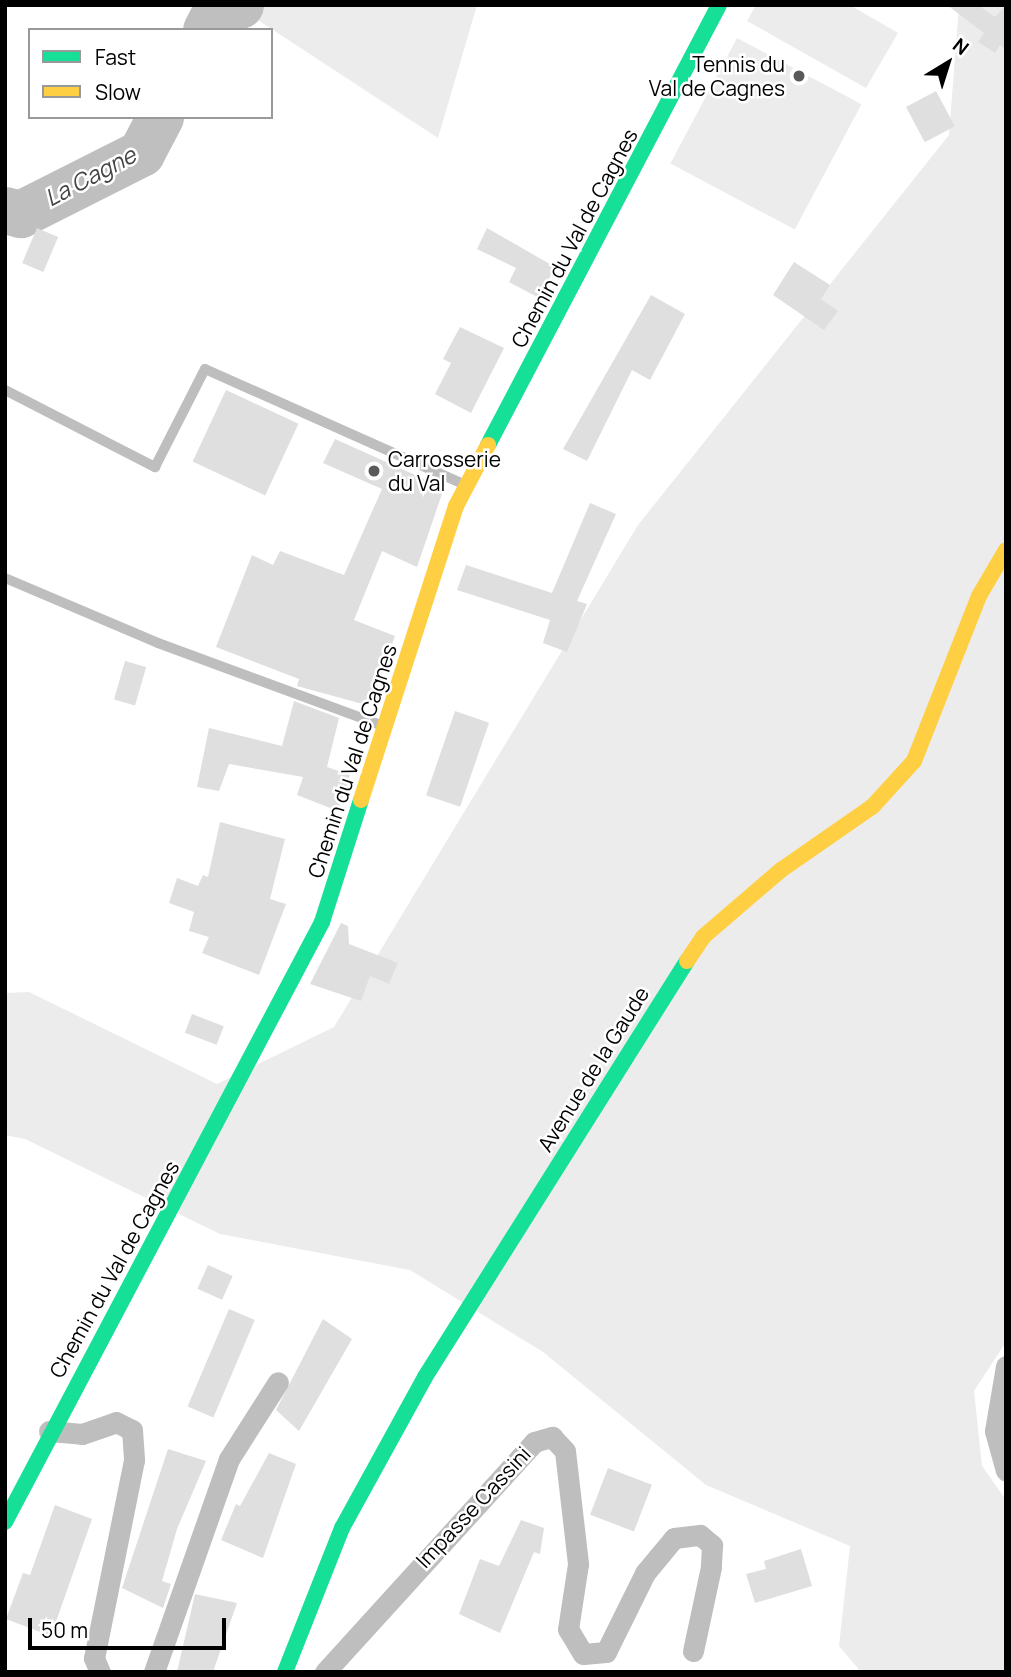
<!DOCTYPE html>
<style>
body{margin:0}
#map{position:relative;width:1011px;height:1677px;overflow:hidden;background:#fff;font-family:Manrope,sans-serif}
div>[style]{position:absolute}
.green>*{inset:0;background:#ececec;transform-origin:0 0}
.river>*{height:47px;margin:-23.5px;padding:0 23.5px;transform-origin:23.5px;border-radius:23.5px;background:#bfbfbf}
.building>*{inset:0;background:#dfdfdf;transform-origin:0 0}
.lane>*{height:10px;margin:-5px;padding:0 5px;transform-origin:5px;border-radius:5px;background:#bebebe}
.street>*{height:21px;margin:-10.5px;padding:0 10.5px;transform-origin:10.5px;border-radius:10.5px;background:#bebebe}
.fast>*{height:16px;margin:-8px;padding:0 8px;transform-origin:8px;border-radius:8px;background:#16e098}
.slow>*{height:16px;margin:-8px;padding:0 8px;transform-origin:8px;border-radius:8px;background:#ffcf43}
.dots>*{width:19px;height:19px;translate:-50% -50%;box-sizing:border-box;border:4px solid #fff;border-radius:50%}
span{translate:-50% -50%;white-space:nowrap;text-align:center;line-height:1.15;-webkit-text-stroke:5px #fff;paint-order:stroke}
.poi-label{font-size:21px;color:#000}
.right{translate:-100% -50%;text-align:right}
.left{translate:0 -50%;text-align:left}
.street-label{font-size:21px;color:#000}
.water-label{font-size:23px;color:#444;font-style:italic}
.frame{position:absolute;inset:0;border:7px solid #000;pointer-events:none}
.legend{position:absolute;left:28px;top:28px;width:245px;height:91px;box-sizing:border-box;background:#fff;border:2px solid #999;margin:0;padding:9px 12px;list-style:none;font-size:21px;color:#000}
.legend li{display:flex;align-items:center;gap:14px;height:35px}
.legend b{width:35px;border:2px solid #999}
.north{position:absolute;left:913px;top:28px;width:70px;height:70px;-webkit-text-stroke:5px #fff;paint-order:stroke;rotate:38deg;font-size:19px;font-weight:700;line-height:28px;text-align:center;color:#000}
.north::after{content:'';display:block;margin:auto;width:24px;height:32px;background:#000;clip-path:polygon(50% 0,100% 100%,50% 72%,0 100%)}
.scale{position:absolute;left:28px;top:1618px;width:198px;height:32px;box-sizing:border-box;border:4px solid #000;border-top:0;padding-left:9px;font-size:21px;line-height:24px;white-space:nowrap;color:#000;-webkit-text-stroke:5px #fff;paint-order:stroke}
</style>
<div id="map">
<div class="green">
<div style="clip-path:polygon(235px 5px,477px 5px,438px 138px)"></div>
<div style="clip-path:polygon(756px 5px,850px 5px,898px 33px,866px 88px,747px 21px)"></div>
<div style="clip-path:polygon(959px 5px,1006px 5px,1006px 1342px,974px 1391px,982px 1466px,1006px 1500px,1006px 1672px,861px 1672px,839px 1646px,850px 1546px,706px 1485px,543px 1352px,410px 1270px,220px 1234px,25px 1139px,5px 1135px,5px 993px,29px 992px,217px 1084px,334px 1027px,638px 525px,949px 135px)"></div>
<div style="left:737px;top:38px;width:141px;height:142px;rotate:28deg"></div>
</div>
<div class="river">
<div style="left:206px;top:30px;width:20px;rotate:-63deg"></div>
<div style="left:215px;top:12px;width:26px;rotate:-16deg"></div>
<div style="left:5px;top:210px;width:16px;rotate:15deg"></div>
<div style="left:20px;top:214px;width:136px;rotate:-26.8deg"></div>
<div style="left:141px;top:153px;width:41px;rotate:-62.2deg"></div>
</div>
<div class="building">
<div style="clip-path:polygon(947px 5px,978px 5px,995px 17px,1006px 5px,1006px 49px,1000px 45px,995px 53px,978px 42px,984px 33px)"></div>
<div style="left:936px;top:91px;width:40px;height:34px;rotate:62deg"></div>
<div style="left:37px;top:228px;width:23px;height:38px;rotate:23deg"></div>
<div style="clip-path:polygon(487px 228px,555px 267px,539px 298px,509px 282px,516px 268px,477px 249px)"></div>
<div style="clip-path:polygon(794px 262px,830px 285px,821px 299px,838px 311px,824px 330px,773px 295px)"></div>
<div style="clip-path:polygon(651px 295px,685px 314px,650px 380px,632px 370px,587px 461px,563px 449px)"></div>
<div style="clip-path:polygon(460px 327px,504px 348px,471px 413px,435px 394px,451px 363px,443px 359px)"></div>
<div style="left:226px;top:390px;width:80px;height:79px;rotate:25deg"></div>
<div style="clip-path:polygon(335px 439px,444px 488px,417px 567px,382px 551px,354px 620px,395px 636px,370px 706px,297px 686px,299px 679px,216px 647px,252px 555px,273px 565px,280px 551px,344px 575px,382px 489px,323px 463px)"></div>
<div style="clip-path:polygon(590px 503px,616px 514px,577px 601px,587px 604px,567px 652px,543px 643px,550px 620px,457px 590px,466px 565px,552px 593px)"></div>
<div style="left:125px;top:661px;width:22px;height:40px;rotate:16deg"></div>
<div style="clip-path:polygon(294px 701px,339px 718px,327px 767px,350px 775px,338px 811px,297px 795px,303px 777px,229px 764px,219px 791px,197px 787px,209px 728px,282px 746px)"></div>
<div style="left:455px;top:711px;width:36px;height:89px;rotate:19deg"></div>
<div style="clip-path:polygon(220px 822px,285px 839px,270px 899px,286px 904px,259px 975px,202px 953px,209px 937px,189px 931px,194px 912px,169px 903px,177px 878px,198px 886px,203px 875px,208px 877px)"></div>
<div style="clip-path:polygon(341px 923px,348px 926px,349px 944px,398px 963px,389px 984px,370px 976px,361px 1001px,310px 984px)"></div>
<div style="left:192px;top:1014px;width:34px;height:20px;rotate:21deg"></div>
<div style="left:208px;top:1265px;width:27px;height:26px;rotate:24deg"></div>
<div style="left:229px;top:1309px;width:28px;height:106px;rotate:23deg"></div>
<div style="clip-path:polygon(323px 1319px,352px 1339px,299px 1431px,276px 1410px)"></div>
<div style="clip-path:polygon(168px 1449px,206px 1461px,177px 1529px,162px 1581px,171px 1584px,163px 1608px,122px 1588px)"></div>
<div style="clip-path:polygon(269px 1453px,296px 1464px,263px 1558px,221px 1540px,236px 1504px,240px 1506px)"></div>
<div style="left:608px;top:1468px;width:47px;height:50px;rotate:21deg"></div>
<div style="clip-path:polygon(55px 1505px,92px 1519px,51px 1636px,6px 1619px,23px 1573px,30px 1575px)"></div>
<div style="clip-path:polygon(521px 1520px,544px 1528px,540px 1554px,534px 1552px,500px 1633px,459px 1614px,480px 1559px,499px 1566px)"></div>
<div style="clip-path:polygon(801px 1549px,812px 1586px,755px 1603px,746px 1574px,766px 1569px,764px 1561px)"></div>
<div style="clip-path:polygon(195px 1594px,237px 1603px,213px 1672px,177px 1672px)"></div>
</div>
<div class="lane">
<div style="left:5px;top:390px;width:169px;rotate:27.2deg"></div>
<div style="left:155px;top:467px;width:110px;rotate:-63deg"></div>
<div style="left:205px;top:369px;width:286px;rotate:24deg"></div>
<div style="left:5px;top:578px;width:166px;rotate:23deg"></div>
<div style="left:158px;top:643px;width:241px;rotate:20.2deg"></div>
</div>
<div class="street">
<div style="left:1006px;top:1366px;width:66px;rotate:99.6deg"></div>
<div style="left:995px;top:1431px;width:41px;rotate:74.6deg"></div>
<div style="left:49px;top:1431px;width:33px;rotate:5deg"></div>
<div style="left:82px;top:1434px;width:36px;rotate:-19deg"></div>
<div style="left:116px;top:1422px;width:18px;rotate:27deg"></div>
<div style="left:132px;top:1430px;width:30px;rotate:86deg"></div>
<div style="left:134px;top:1460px;width:202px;rotate:101.4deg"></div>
<div style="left:94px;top:1658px;width:15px;rotate:67deg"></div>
<div style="left:154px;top:1672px;width:226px;rotate:-70.6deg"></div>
<div style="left:229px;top:1459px;width:91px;rotate:-57.5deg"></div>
<div style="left:325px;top:1672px;width:311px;rotate:-47.7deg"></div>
<div style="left:534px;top:1442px;width:19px;rotate:-16deg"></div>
<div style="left:552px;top:1437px;width:19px;rotate:47deg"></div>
<div style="left:565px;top:1451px;width:114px;rotate:83.4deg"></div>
<div style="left:578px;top:1564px;width:66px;rotate:98.7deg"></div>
<div style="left:568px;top:1629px;width:29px;rotate:59deg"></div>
<div style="left:583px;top:1654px;width:23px;rotate:-5deg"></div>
<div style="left:606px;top:1652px;width:88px;rotate:-63.7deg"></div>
<div style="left:645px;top:1573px;width:45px;rotate:-50.4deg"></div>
<div style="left:674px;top:1538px;width:26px;rotate:-7deg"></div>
<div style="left:700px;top:1535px;width:16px;rotate:40deg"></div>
<div style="left:712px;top:1545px;width:22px;rotate:93deg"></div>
<div style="left:711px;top:1567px;width:86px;rotate:102.1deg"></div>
</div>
<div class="fast">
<div style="left:488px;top:445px;width:497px;rotate:-62.3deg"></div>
<div style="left:5px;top:1522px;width:679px;rotate:-62.15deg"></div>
<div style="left:322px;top:922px;width:128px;rotate:-72.3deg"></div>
<div style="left:285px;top:1672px;width:155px;rotate:-68.4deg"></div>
<div style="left:342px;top:1528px;width:172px;rotate:-61.2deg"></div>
<div style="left:425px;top:1377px;width:492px;rotate:-57.8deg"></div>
</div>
<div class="slow">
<div style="left:361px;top:800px;width:309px;rotate:-72.1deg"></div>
<div style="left:456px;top:506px;width:69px;rotate:-62.3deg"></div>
<div style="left:687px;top:961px;width:29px;rotate:-56deg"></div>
<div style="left:703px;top:937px;width:103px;rotate:-40.7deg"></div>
<div style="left:781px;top:870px;width:112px;rotate:-34.8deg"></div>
<div style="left:873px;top:806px;width:61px;rotate:-47.7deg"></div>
<div style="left:914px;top:761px;width:177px;rotate:-68.5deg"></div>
<div style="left:979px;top:596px;width:53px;rotate:-59.6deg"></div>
</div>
<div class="dots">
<div style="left:799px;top:76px;background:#595959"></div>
<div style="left:374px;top:471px;background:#595959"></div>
</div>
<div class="poi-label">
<span class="right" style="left:785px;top:76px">Tennis du<br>Val de Cagnes</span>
<span class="left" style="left:388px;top:471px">Carrosserie<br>du Val</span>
</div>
<div class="street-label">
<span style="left:574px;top:238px;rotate:-62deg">Chemin du Val de Cagnes</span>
<span style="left:352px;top:761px;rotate:-72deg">Chemin du Val de Cagnes</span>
<span style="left:593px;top:1069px;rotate:-58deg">Avenue de la Gaude</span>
<span style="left:114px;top:1269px;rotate:-61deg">Chemin du Val de Cagnes</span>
<span style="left:473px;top:1507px;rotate:-47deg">Impasse Cassini</span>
</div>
<div class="water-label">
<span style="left:90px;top:176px;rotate:-28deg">La Cagne</span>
</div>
<div class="frame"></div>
<ul class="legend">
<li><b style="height:9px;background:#16e098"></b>Fast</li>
<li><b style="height:9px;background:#ffcf43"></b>Slow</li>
</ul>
<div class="north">N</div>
<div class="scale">50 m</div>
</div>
